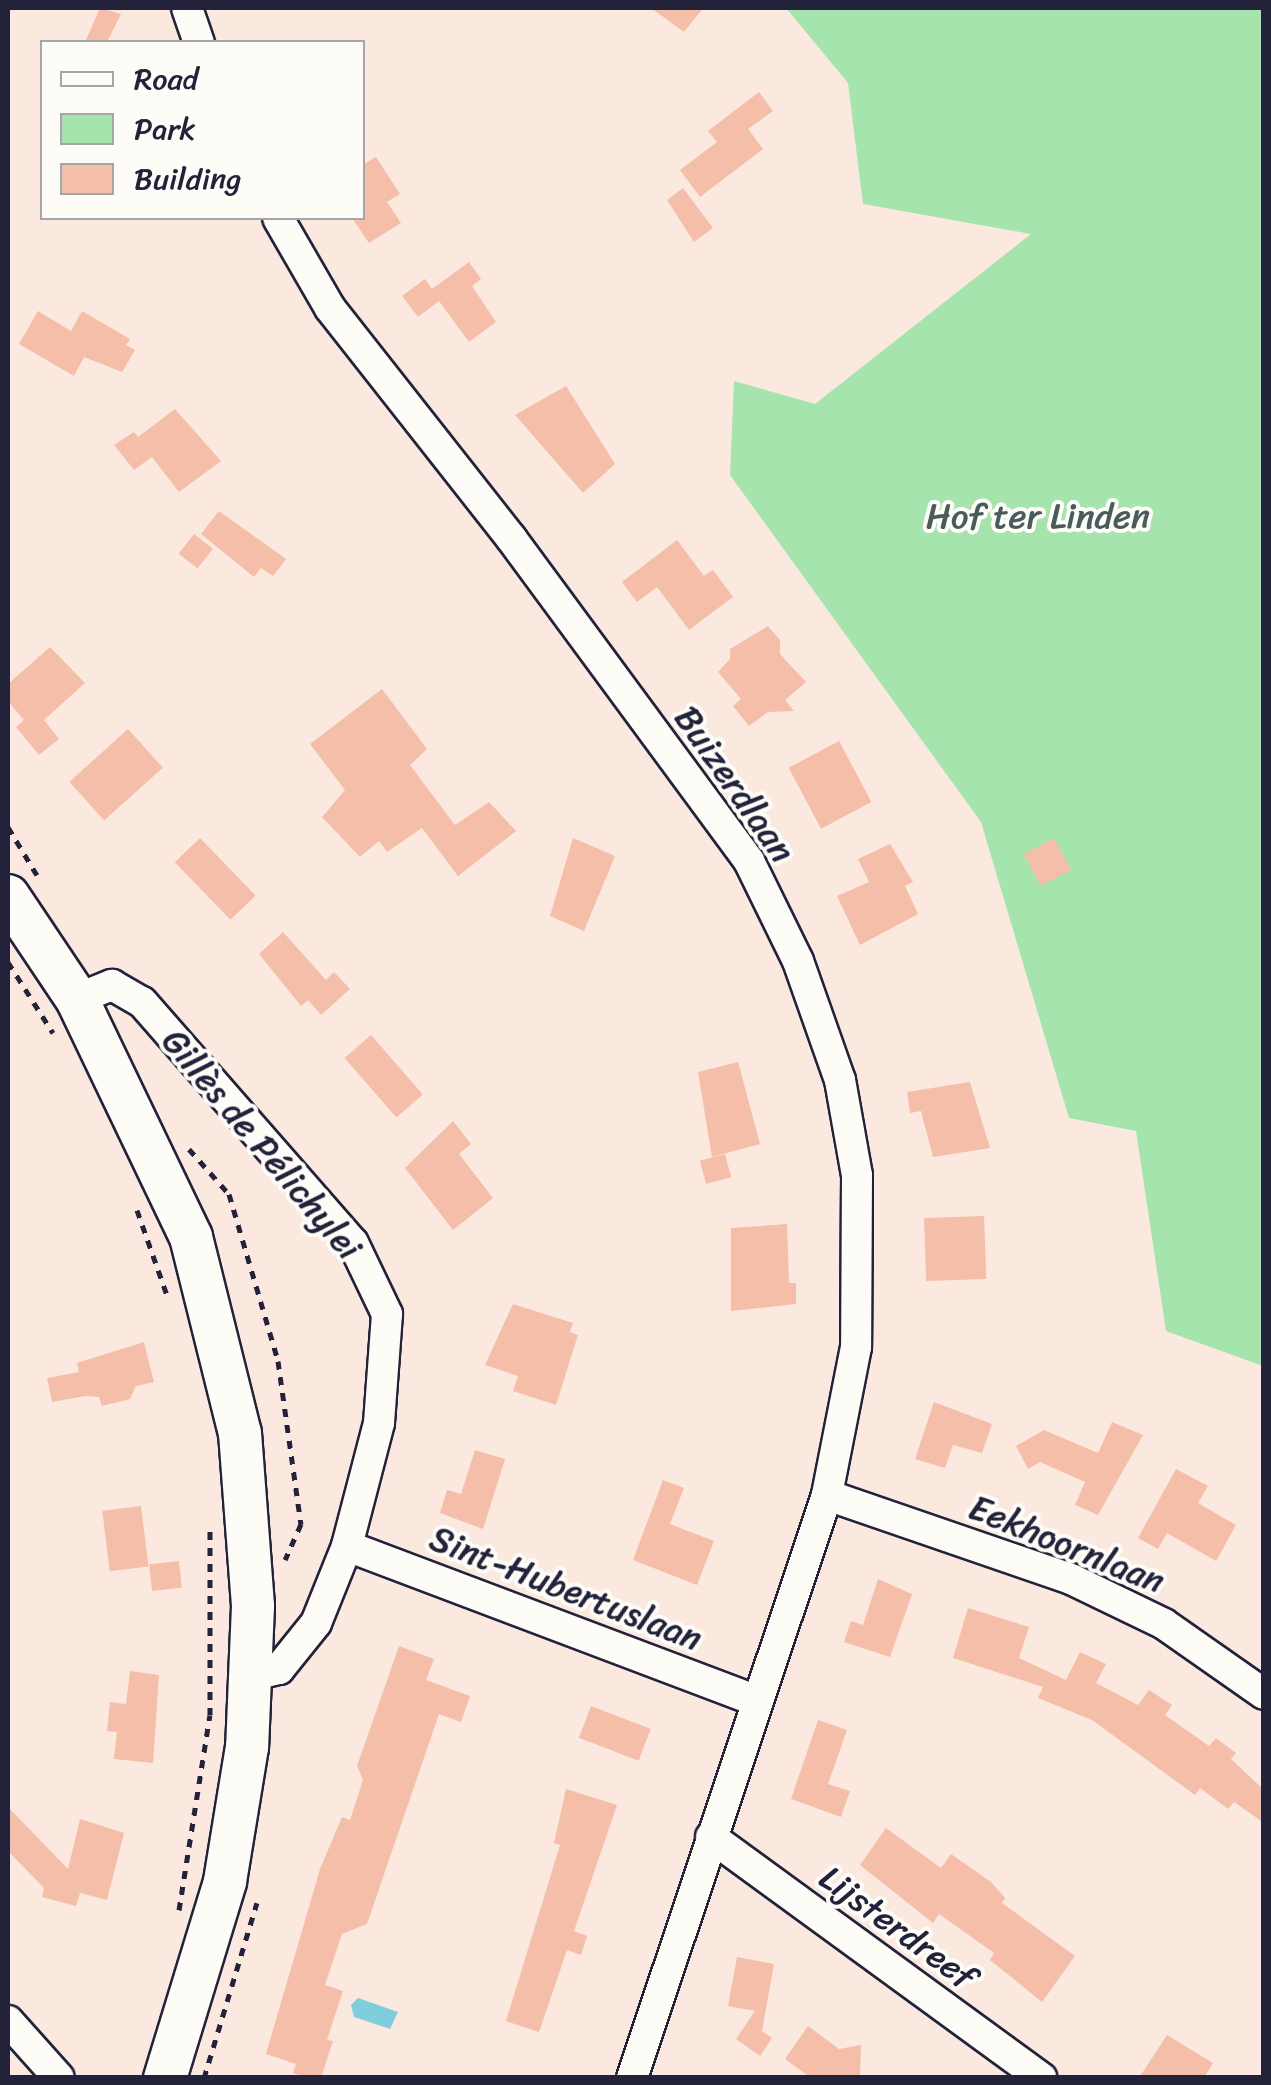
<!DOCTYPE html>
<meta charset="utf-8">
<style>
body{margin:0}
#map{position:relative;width:1271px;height:2085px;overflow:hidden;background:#fbe9e0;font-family:Sriracha,sans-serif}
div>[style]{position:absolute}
.green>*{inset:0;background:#a5e4ac}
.water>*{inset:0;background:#7fcedc}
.building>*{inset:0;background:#f5bea9;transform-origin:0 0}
.path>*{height:5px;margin-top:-2.5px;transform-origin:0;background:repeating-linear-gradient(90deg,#22223b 0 8px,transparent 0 16px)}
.roads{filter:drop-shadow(2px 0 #22223b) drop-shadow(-2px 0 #22223b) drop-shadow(0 2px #22223b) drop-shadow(0 -2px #22223b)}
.street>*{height:30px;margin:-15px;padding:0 15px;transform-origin:15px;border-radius:15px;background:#fdfcf7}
.secondary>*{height:42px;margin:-21px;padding:0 21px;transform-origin:21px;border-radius:21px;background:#fdfcf7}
span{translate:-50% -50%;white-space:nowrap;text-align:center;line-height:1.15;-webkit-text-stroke:8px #fdfcf7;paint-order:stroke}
.park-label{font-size:35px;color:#495c5d}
.street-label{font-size:35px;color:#22223b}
.frame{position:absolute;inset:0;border:10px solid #22223b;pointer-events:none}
.legend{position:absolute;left:40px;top:40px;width:325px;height:180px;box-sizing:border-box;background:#fdfcf7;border:2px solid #a5a5ac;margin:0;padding:12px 18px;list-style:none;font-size:30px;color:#22223b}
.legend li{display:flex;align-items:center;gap:20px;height:50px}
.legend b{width:50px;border:2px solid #a5a5ac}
</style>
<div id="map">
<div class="green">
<div style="clip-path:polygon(786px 8px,1263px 8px,1263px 1366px,1166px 1331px,1136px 1131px,1069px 1118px,981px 822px,730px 475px,734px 381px,815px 404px,1031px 234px,863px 204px,848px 83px)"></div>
</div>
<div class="water">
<div style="clip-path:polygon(358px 1998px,398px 2012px,390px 2029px,354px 2017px,351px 2005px)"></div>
</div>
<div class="building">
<div style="clip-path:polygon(100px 8px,121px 14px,107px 42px,85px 42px)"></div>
<div style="clip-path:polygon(651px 8px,703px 8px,684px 32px)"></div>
<div style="clip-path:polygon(759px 92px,773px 111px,748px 129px,763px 149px,700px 197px,680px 170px,717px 142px,708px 131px)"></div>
<div style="clip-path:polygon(376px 157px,400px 194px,387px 202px,401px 223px,369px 243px,352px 218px,362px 218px,362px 165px)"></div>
<div style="clip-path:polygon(683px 188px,713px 228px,694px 242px,667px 200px)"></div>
<div style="clip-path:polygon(469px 262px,481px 279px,472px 286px,496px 322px,469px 342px,439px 301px,418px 317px,402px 296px,425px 279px,432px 289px)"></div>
<div style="clip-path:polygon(38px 311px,71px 331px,82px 311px,130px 339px,126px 345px,135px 350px,122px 372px,84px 357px,74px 376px,19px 344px)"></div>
<div style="clip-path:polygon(566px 386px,615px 464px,583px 493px,515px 415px)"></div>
<div style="clip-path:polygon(175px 409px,221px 461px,179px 492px,152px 457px,134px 470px,114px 445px,134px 432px,138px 437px)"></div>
<div style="clip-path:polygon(219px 511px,286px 559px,273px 576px,261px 568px,254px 577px,201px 534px)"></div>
<div style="left:194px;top:534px;width:24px;height:25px;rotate:38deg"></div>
<div style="clip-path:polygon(677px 540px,704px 576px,713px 570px,733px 597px,689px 630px,657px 587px,637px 602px,622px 582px)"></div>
<div style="clip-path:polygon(768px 626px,780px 640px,780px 654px,806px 682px,785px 700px,794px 711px,768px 712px,749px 726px,733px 706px,741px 699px,718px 672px,730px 659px,730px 649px)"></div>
<div style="clip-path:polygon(50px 647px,85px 683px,44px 720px,59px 739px,39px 755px,16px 727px,24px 720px,8px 701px,8px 684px)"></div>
<div style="clip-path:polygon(382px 689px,427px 749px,410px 765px,455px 825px,489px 802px,516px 831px,458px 876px,422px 828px,387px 852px,379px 841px,360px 857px,322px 817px,345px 790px,310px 744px)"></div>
<div style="left:128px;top:729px;width:52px;height:79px;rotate:48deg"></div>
<div style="left:839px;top:741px;width:69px;height:57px;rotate:62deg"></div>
<div style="left:200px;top:838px;width:80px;height:35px;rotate:46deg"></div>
<div style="clip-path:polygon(573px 838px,615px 856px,584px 931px,550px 916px)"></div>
<div style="left:1054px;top:838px;width:36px;height:34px;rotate:62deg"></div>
<div style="clip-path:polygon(890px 844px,913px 882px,905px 886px,918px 914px,860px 945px,837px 896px,869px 882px,858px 859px)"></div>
<div style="clip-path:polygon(283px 932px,326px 980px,334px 972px,350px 989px,321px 1015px,308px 1000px,301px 1006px,259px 954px)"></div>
<div style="left:371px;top:1035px;width:79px;height:35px;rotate:49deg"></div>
<div style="clip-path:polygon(738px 1062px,760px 1144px,712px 1157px,698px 1072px)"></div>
<div style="clip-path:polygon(970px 1082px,990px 1148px,933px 1157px,921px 1111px,910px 1113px,907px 1092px)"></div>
<div style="clip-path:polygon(453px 1121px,471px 1144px,459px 1154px,493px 1198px,453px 1230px,405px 1168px)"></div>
<div style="left:725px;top:1154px;width:24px;height:26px;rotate:75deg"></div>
<div style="left:984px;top:1216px;width:63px;height:60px;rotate:88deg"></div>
<div style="clip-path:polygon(787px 1224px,789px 1283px,796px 1283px,796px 1304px,731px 1311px,731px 1228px)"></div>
<div style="clip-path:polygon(513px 1304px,573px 1323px,570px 1332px,578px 1335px,556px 1405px,513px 1391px,518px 1376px,485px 1365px)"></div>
<div style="clip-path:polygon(144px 1342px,154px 1382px,136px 1386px,130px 1399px,102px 1406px,99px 1397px,85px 1396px,52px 1402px,47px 1378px,79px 1372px,77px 1363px)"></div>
<div style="clip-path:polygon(934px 1402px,992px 1424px,982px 1453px,953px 1445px,945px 1468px,915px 1459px)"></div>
<div style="clip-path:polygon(1112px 1422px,1143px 1435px,1098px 1515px,1075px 1505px,1085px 1482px,1040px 1462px,1028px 1469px,1016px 1446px,1044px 1430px,1098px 1453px)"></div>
<div style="clip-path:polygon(475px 1450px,505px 1459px,483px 1529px,440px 1513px,447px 1490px,461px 1494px)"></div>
<div style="clip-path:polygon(1176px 1469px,1208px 1486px,1198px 1503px,1236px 1525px,1216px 1561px,1167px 1533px,1158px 1549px,1138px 1538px)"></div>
<div style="clip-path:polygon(663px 1480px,684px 1488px,670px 1524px,714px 1541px,697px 1585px,633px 1560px)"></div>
<div style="left:141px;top:1506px;width:61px;height:39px;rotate:83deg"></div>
<div style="left:179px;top:1561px;width:27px;height:30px;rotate:84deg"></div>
<div style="clip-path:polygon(878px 1579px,912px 1594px,890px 1657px,844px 1642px,851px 1621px,863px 1625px)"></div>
<div style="clip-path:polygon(968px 1608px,1029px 1627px,1019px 1658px,1066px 1680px,1080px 1652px,1106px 1664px,1096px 1683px,1138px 1705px,1149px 1690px,1172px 1705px,1165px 1715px,1209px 1746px,1216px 1738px,1236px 1753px,1231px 1759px,1264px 1790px,1264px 1823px,1234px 1802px,1228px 1809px,1200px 1788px,1195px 1795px,1092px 1720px,1038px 1698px,1043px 1687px,953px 1658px)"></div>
<div style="clip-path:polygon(399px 1646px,434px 1659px,426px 1680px,470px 1696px,461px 1722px,439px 1714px,367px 1924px,342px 1934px,325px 1985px,343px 1991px,327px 2040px,333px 2041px,321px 2078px,307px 2078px,293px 2073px,296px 2064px,266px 2054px,320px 1869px,342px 1817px,350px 1820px,363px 1780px,357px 1766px)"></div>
<div style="clip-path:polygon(130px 1671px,159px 1675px,153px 1763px,114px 1759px,117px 1732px,107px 1731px,110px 1702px,126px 1704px)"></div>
<div style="left:591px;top:1706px;width:64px;height:34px;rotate:21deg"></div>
<div style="clip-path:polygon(818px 1720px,847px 1730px,828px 1784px,850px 1791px,841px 1817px,791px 1799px)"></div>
<div style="clip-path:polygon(566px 1789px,617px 1805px,574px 1931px,587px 1936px,581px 1955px,567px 1950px,539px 2032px,506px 2021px,560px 1845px,554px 1843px)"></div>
<div style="clip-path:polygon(8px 1807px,68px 1869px,80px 1819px,124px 1833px,107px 1900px,80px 1893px,76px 1906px,42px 1897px,44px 1888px,8px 1851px)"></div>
<div style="clip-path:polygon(886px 1828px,941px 1868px,951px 1854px,991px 1882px,1005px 1898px,1002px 1903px,1075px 1956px,1042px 2002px,990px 1960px,994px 1953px,939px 1914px,933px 1923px,860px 1865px)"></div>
<div style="clip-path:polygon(737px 1957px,774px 1964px,762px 2031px,772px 2038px,760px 2056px,736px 2039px,755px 2011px,728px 2006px)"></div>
<div style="clip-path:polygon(808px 2026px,839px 2049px,861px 2045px,860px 2078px,811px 2078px,785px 2059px)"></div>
<div style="clip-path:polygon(1167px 2035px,1213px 2063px,1204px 2078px,1139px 2078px)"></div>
</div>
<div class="path">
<div style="left:8px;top:827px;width:56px;rotate:58.9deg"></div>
<div style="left:8px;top:962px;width:84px;rotate:57.6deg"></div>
<div style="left:189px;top:1149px;width:60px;rotate:48.4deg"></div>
<div style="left:229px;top:1194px;width:174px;rotate:73.6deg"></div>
<div style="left:278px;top:1361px;width:165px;rotate:82deg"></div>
<div style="left:301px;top:1524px;width:39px;rotate:114deg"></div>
<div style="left:137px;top:1210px;width:93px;rotate:70.6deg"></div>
<div style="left:179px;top:1910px;width:197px;rotate:-81deg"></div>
<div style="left:210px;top:1715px;width:186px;rotate:-90deg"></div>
<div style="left:204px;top:2078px;width:183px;rotate:-73.2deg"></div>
</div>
<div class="roads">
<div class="street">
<div style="left:187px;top:8px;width:36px;rotate:71deg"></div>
<div style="left:278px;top:218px;width:104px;rotate:60deg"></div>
<div style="left:330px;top:308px;width:293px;rotate:51.8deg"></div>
<div style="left:511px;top:538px;width:401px;rotate:53.6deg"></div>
<div style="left:749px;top:861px;width:111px;rotate:63.9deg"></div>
<div style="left:798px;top:961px;width:126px;rotate:70.6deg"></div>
<div style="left:840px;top:1080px;width:97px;rotate:79.9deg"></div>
<div style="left:857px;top:1175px;width:172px;rotate:90.3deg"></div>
<div style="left:856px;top:1347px;width:151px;rotate:101.1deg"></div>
<div style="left:827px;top:1495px;width:615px;rotate:108.49deg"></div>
<div style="left:77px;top:999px;width:38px;rotate:-22deg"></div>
<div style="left:112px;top:985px;width:34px;rotate:30deg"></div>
<div style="left:142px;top:1002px;width:320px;rotate:48.8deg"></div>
<div style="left:353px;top:1243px;width:79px;rotate:64.4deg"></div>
<div style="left:387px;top:1314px;width:109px;rotate:94.2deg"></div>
<div style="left:379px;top:1423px;width:127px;rotate:104.6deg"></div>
<div style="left:347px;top:1546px;width:83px;rotate:111.9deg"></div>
<div style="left:316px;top:1623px;width:59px;rotate:128.8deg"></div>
<div style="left:279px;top:1669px;width:28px;rotate:167deg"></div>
<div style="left:827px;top:1495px;width:258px;rotate:19deg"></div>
<div style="left:1071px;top:1579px;width:103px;rotate:25.8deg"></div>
<div style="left:1164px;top:1624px;width:122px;rotate:35deg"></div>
<div style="left:347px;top:1546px;width:439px;rotate:20.7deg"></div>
<div style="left:711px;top:1837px;width:409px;rotate:36.1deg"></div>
<div style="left:8px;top:2021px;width:76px;rotate:48.2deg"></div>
</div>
<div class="secondary">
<div style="left:8px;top:896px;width:124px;rotate:56.2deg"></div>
<div style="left:77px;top:999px;width:264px;rotate:64.4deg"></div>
<div style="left:191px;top:1237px;width:202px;rotate:76deg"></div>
<div style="left:240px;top:1433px;width:173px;rotate:85.7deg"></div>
<div style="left:253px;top:1606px;width:141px;rotate:92.4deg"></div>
<div style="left:247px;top:1747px;width:137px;rotate:99.3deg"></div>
<div style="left:225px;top:1882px;width:205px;rotate:107deg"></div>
</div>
</div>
<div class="park-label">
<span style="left:1038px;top:516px">Hof ter Linden</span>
</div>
<div class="street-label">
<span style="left:735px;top:784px;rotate:55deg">Buizerdlaan</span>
<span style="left:262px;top:1144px;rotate:50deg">Gillès de Pélichylei</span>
<span style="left:1067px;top:1544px;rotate:22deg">Eekhoornlaan</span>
<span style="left:566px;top:1588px;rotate:21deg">Sint-Hubertuslaan</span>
<span style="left:898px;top:1927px;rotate:36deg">Lijsterdreef</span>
</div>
<div class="frame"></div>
<ul class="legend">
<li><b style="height:12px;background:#fdfcf7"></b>Road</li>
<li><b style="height:28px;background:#a5e4ac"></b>Park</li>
<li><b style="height:28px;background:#f5bea9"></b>Building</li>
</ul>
</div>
